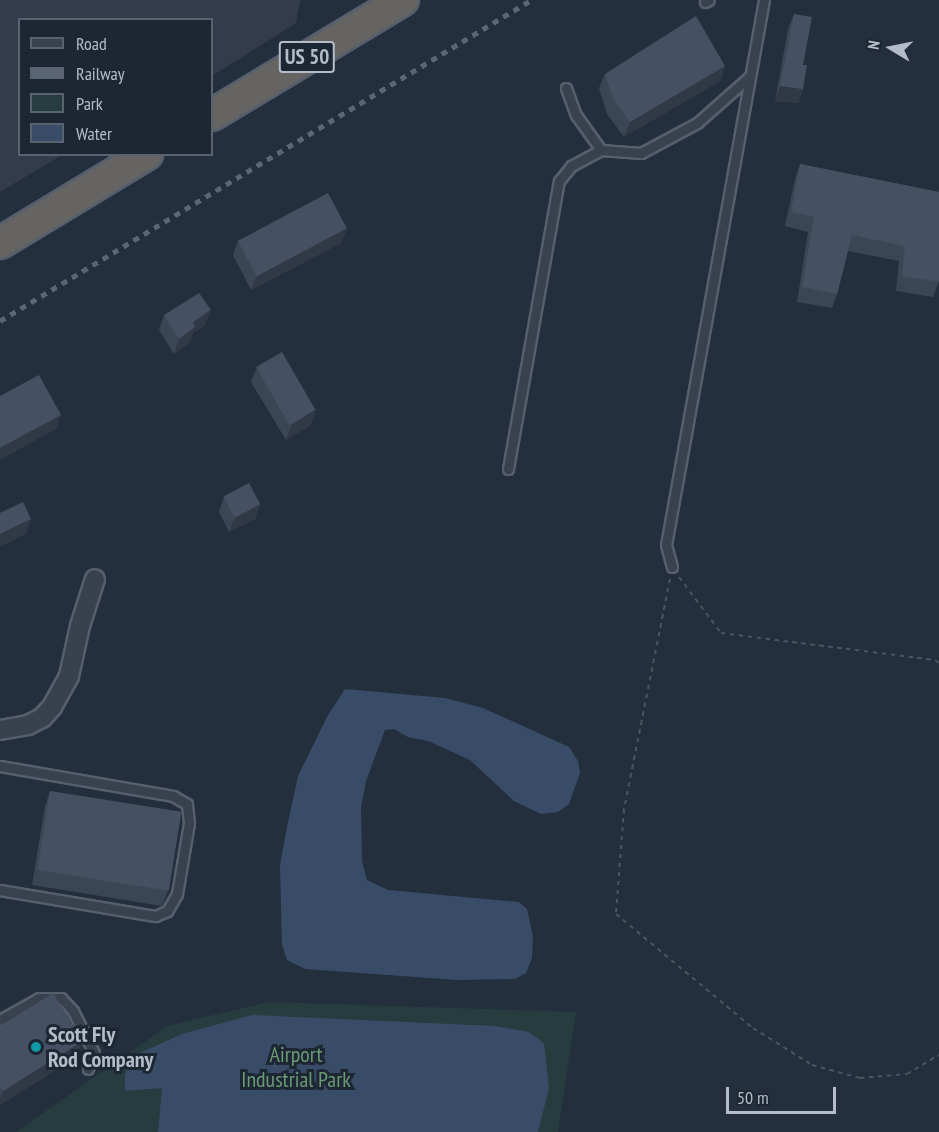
<!DOCTYPE html>
<style>
body{margin:0}
#map{position:relative;width:939px;height:1132px;overflow:hidden;background:#242f3e;font-family:"PT Sans Narrow",sans-serif}
div>[style]{position:absolute}
.airport>*{inset:0;background:#323c4b}
.green>*{inset:0;background:#263c3f}
.water>*{inset:0;background:#394c67}
.path>*{height:2px;margin-top:-1px;transform-origin:0;background:repeating-linear-gradient(90deg,#44595c 0 4.5px,transparent 0 9px)}
.roads{filter:drop-shadow(2px 0 #565f6c) drop-shadow(-2px 0 #565f6c) drop-shadow(0 2px #565f6c) drop-shadow(0 -2px #565f6c)}
.service>*{height:9px;margin:-4.5px;padding:0 4.5px;transform-origin:4.5px;border-radius:4.5px;background:#38414e}
.minor>*{height:18px;margin:-9px;padding:0 9px;transform-origin:9px;border-radius:9px;background:#38414e}
.trunk>*{height:30px;margin:-15px;padding:0 15px;transform-origin:15px;border-radius:15px;background:#656462}
.rail>*{height:4.5px;margin-top:-2.25px;transform-origin:0;background:repeating-linear-gradient(90deg,#5a6575 0 6px,transparent 0 12px)}
.wall>*{inset:0;background:#3b4654}
.shaded-wall>*{inset:0;background:#303945}
.building>*{inset:0;background:#455162;transform-origin:0 0}
.dots>*{width:16px;height:16px;translate:-50% -50%;box-sizing:border-box;border:3px solid #1d2633;border-radius:50%}
span{translate:-50% -50%;white-space:nowrap;text-align:center;line-height:1.15;-webkit-text-stroke:6px #1d2633;paint-order:stroke}
.shield-label span{padding:2px 4px;background:#1d2633;border:2px solid;border-radius:4px;-webkit-text-stroke-width:0}
.shield-label{font-size:21px;color:#b4bcc9;font-weight:700}
.poi-label{font-size:22px;color:#b4bcc9;font-weight:700}
.left{translate:0 -50%;text-align:left}
.park-label{font-size:22px;color:#6b9a76}
.legend{position:absolute;left:18px;top:18px;width:195px;height:138px;box-sizing:border-box;background:#1d2633;border:2px solid #59626f;margin:0;padding:8px 10px;list-style:none;font-size:18px;color:#b4bcc9}
.legend li{display:flex;align-items:center;gap:12px;height:30px}
.legend b{width:30px;border:2px solid #59626f}
.north{position:absolute;left:861px;top:18px;width:60px;height:60px;-webkit-text-stroke:4px #1d2633;paint-order:stroke;rotate:280deg;font-size:16px;font-weight:700;line-height:24px;text-align:center;color:#b4bcc9}
.north::after{content:'';display:block;margin:auto;width:21px;height:27px;background:#b4bcc9;clip-path:polygon(50% 0,100% 100%,50% 72%,0 100%)}
.scale{position:absolute;left:726px;top:1087px;width:110px;height:27px;box-sizing:border-box;border:3px solid #b4bcc9;border-top:0;padding-left:8px;font-size:18px;line-height:21px;white-space:nowrap;color:#b4bcc9;-webkit-text-stroke:4px #1d2633;paint-order:stroke}
</style>
<div id="map">
<div class="airport">
<div style="clip-path:polygon(0 0,300px 0,296px 23px,212px 76px,212px 20px,20px 20px,20px 154px,62px 155px,0 192px)"></div>
</div>
<div class="green">
<div style="clip-path:polygon(269px 1002px,576px 1012px,558px 1132px,16px 1132px,167px 1026px)"></div>
</div>
<div class="water">
<div style="clip-path:polygon(345px 689px,445px 698px,483px 708px,569px 747px,578px 761px,580px 773px,569px 804px,558px 812px,541px 814px,514px 801px,470px 760px,428px 741px,408px 737px,394px 729px,385px 730px,366px 781px,361px 807px,362px 861px,367px 880px,388px 890px,519px 902px,527px 909px,533px 937px,532px 958px,526px 973px,515px 979px,457px 980px,305px 969px,287px 960px,282px 945px,280px 865px,287px 827px,298px 776px,328px 715px)"></div>
<div style="clip-path:polygon(252px 1015px,495px 1026px,529px 1032px,544px 1043px,549px 1088px,538px 1132px,158px 1132px,162px 1088px,125px 1091px,125px 1075px,131px 1057px,182px 1034px)"></div>
</div>
<div class="path">
<div style="left:679px;top:577px;width:70px;rotate:53.1deg"></div>
<div style="left:721px;top:633px;width:216px;rotate:7.2deg"></div>
<div style="left:935px;top:660px;width:5px;rotate:37deg"></div>
<div style="left:670px;top:579px;width:235px;rotate:101.3deg"></div>
<div style="left:624px;top:809px;width:105px;rotate:94.4deg"></div>
<div style="left:616px;top:914px;width:178px;rotate:39.8deg"></div>
<div style="left:753px;top:1028px;width:70px;rotate:32.1deg"></div>
<div style="left:812px;top:1065px;width:50px;rotate:15.2deg"></div>
<div style="left:860px;top:1078px;width:47px;rotate:-4.9deg"></div>
<div style="left:907px;top:1074px;width:37px;rotate:-31deg"></div>
</div>
<div class="roads">
<div class="service">
<div style="left:705px;top:2px;width:4px;rotate:-27deg"></div>
<div style="left:566px;top:88px;width:29px;rotate:70deg"></div>
<div style="left:576px;top:115px;width:43px;rotate:54.5deg"></div>
<div style="left:508px;top:469px;width:292px;rotate:-80deg"></div>
<div style="left:559px;top:181px;width:19px;rotate:-51deg"></div>
<div style="left:571px;top:166px;width:34px;rotate:-28deg"></div>
<div style="left:601px;top:150px;width:40px;rotate:4.3deg"></div>
<div style="left:641px;top:153px;width:64px;rotate:-28.2deg"></div>
<div style="left:697px;top:123px;width:69px;rotate:-41.5deg"></div>
<div style="left:672px;top:567px;width:23px;rotate:-105deg"></div>
<div style="left:666px;top:545px;width:554px;rotate:-79.81deg"></div>
<div style="left:0;top:766px;width:176px;rotate:9.8deg"></div>
<div style="left:173px;top:796px;width:16px;rotate:30deg"></div>
<div style="left:187px;top:804px;width:19px;rotate:84deg"></div>
<div style="left:189px;top:823px;width:72px;rotate:99.6deg"></div>
<div style="left:177px;top:894px;width:20px;rotate:120deg"></div>
<div style="left:167px;top:911px;width:13px;rotate:157deg"></div>
<div style="left:155px;top:916px;width:157px;rotate:-170.5deg"></div>
<div style="left:0;top:1020px;width:45px;rotate:-29.4deg"></div>
<div style="left:39px;top:998px;width:22px"></div>
<div style="left:61px;top:998px;width:18px;rotate:47deg"></div>
<div style="left:73px;top:1011px;width:47px;rotate:63.4deg"></div>
<div style="left:94px;top:1053px;width:17px;rotate:111deg"></div>
</div>
<div class="minor">
<div style="left:0;top:730px;width:28px;rotate:-10deg"></div>
<div style="left:28px;top:725px;width:16px;rotate:-27deg"></div>
<div style="left:42px;top:718px;width:15px;rotate:-48deg"></div>
<div style="left:52px;top:707px;width:35px;rotate:-61deg"></div>
<div style="left:69px;top:676px;width:51px;rotate:-77.6deg"></div>
<div style="left:80px;top:626px;width:49px;rotate:-72.3deg"></div>
</div>
<div class="trunk">
<div style="left:212px;top:115px;width:223px;rotate:-31.1deg"></div>
<div style="left:0;top:243px;width:172px;rotate:-31.2deg"></div>
</div>
</div>
<div class="rail">
<div style="left:0;top:321px;width:620px;rotate:-31.15deg"></div>
</div>
<div class="wall">
<div style="clip-path:polygon(794px 14px,803px 65px,803px 89px,798px 103px,775px 101px,788px 29px)"></div>
<div style="clip-path:polygon(725px 66px,720px 81px,624px 137px,607px 114px,599px 88px,605px 74px)"></div>
<div style="clip-path:polygon(800px 164px,939px 192px,939px 281px,933px 297px,896px 291px,899px 261px,848px 251px,837px 294px,832px 308px,797px 302px,808px 232px,785px 226px,795px 179px)"></div>
<div style="clip-path:polygon(347px 228px,341px 243px,251px 290px,233px 255px,238px 240px)"></div>
<div style="clip-path:polygon(164px 315px,205px 325px,193px 333px,190px 342px,174px 354px,159px 330px)"></div>
<div style="clip-path:polygon(257px 368px,311px 425px,286px 440px,251px 382px)"></div>
<div style="clip-path:polygon(224px 497px,260px 504px,255px 519px,229px 532px,219px 512px)"></div>
<div style="clip-path:polygon(50px 791px,168px 891px,162px 906px,32px 885px,45px 806px)"></div>
<div style="clip-path:polygon(0 1026px,83px 1041px,78px 1056px,0 1105px)"></div>
</div>
<div class="shaded-wall">
<div style="clip-path:polygon(725px 66px,720px 81px,624px 137px,630px 122px)"></div>
<div style="clip-path:polygon(780px 86px,803px 89px,798px 103px,775px 101px)"></div>
<div style="clip-path:polygon(347px 228px,341px 243px,251px 290px,257px 276px)"></div>
<div style="clip-path:polygon(211px 310px,205px 325px,193px 333px,190px 342px,174px 354px,179px 339px,193px 322px)"></div>
<div style="clip-path:polygon(316px 410px,311px 425px,286px 440px,291px 425px)"></div>
<div style="clip-path:polygon(61px 415px,56px 429px,0 460px,0 448px)"></div>
<div style="clip-path:polygon(260px 504px,255px 519px,229px 532px,235px 517px)"></div>
<div style="clip-path:polygon(31px 519px,26px 534px,0 547px,0 534px)"></div>
<div style="clip-path:polygon(83px 1041px,78px 1056px,0 1105px,0 1099px,3px 1091px)"></div>
</div>
<div class="building">
<div style="clip-path:polygon(794px 14px,812px 17px,803px 65px,807px 65px,803px 89px,780px 86px)"></div>
<div style="clip-path:polygon(696px 16px,725px 66px,630px 122px,613px 99px,605px 74px)"></div>
<div style="clip-path:polygon(800px 164px,939px 192px,939px 282px,902px 276px,905px 246px,852px 235px,837px 294px,802px 287px,814px 217px,791px 212px)"></div>
<div style="left:328px;top:193px;width:40px;height:102px;rotate:62deg"></div>
<div style="clip-path:polygon(199px 293px,211px 310px,193px 322px,195px 327px,179px 339px,164px 315px)"></div>
<div style="left:282px;top:352px;width:67px;height:30px;rotate:60deg"></div>
<div style="clip-path:polygon(39px 375px,61px 415px,0 448px,0 396px)"></div>
<div style="left:249px;top:483px;width:24px;height:29px;rotate:62deg"></div>
<div style="clip-path:polygon(23px 502px,31px 519px,0 534px,0 513px)"></div>
<div style="left:50px;top:791px;width:133px;height:80px;rotate:9deg"></div>
<div style="clip-path:polygon(53px 993px,83px 1041px,3px 1091px,0 1087px,0 1026px)"></div>
</div>
<div class="dots">
<div style="left:36px;top:1047px;background:#0f9aa8"></div>
</div>
<div class="shield-label">
<span style="left:307px;top:57px">US 50</span>
</div>
<div class="poi-label">
<span class="left" style="left:48px;top:1047px">Scott Fly<br>Rod Company</span>
</div>
<div class="park-label">
<span style="left:296px;top:1067px">Airport<br>Industrial Park</span>
</div>
<ul class="legend">
<li><b style="height:8px;background:#38414e"></b>Road</li>
<li><b style="height:8px;background:#5a6575"></b>Railway</li>
<li><b style="height:16px;background:#263c3f"></b>Park</li>
<li><b style="height:16px;background:#394c67"></b>Water</li>
</ul>
<div class="north">N</div>
<div class="scale">50 m</div>
</div>
